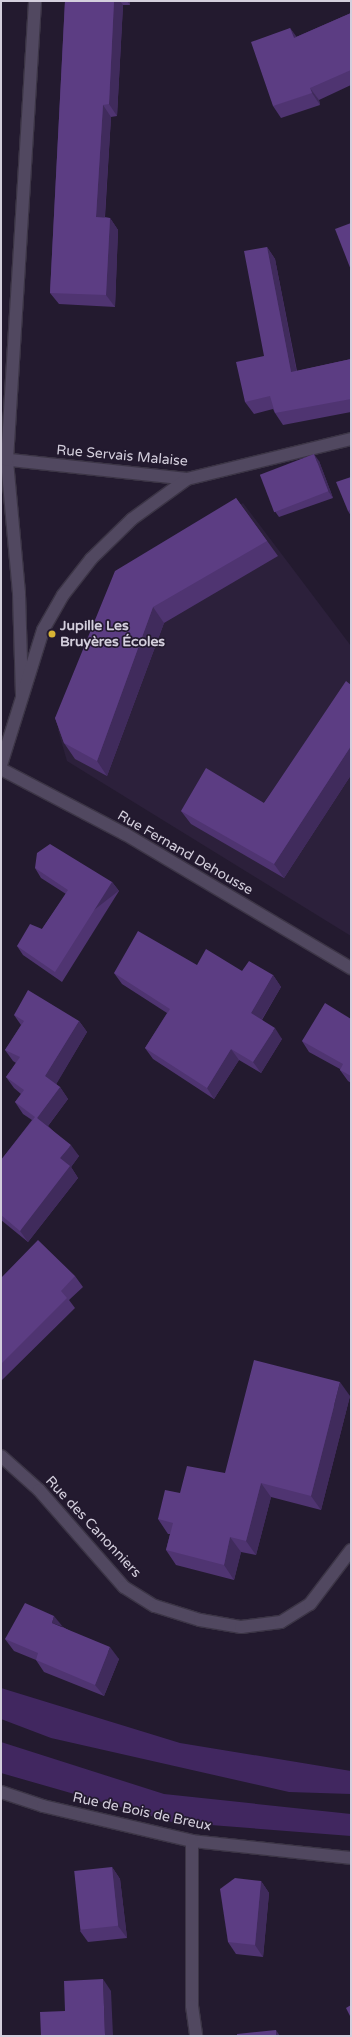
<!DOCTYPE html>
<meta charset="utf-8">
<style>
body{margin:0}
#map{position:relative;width:352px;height:2037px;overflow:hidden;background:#231a2f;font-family:"Varela Round",sans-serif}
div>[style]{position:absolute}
.built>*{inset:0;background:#2c203b}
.green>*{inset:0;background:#412760}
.roads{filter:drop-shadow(1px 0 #3c3546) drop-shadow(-1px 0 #3c3546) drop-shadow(0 1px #3c3546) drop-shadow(0 -1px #3c3546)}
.street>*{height:12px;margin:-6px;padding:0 6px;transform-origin:6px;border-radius:6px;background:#514860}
.wall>*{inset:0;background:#4f3471}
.shaded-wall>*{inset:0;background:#402b5c;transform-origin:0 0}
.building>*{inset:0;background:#5c3d83;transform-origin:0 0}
.dots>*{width:11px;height:11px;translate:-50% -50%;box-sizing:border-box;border:2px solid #231a2f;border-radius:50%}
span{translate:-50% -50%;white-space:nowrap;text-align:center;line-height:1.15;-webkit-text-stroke:3.5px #231a2f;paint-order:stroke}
.street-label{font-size:14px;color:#d4cfdd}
.poi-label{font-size:14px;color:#d4cfdd;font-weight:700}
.left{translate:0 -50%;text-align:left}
.frame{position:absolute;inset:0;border:2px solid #d4cfdd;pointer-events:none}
</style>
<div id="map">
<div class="built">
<div style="clip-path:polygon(243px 503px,351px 646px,351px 936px,67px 761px,58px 730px,124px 577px)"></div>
</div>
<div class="green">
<div style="clip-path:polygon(1px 1688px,180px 1743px,351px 1771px,351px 1794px,289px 1792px,51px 1738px,1px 1719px)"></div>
<div style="clip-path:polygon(1px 1742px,164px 1794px,351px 1814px,351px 1836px,172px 1822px,1px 1773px)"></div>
</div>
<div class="roads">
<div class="street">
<div style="left:1px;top:459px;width:187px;rotate:6.1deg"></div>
<div style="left:187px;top:479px;width:169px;rotate:-13.7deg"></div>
<div style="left:22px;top:695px;width:102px;rotate:-91.7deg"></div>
<div style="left:19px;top:593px;width:134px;rotate:-95.2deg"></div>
<div style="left:7px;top:460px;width:460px;rotate:-86.5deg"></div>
<div style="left:1px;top:765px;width:141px;rotate:-72.7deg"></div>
<div style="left:43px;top:630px;width:40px;rotate:-60.3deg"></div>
<div style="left:63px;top:595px;width:46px;rotate:-52.1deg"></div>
<div style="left:91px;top:559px;width:57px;rotate:-44.3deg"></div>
<div style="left:132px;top:519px;width:68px;rotate:-36deg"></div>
<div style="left:1px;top:769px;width:140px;rotate:27.7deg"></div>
<div style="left:125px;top:834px;width:263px;rotate:30.7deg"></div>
<div style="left:1px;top:1456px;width:51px;rotate:41.8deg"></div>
<div style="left:39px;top:1490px;width:129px;rotate:48.8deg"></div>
<div style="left:124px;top:1587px;width:36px;rotate:32deg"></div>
<div style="left:155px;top:1606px;width:47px;rotate:17.3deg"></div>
<div style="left:200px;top:1620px;width:42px;rotate:9.7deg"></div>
<div style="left:241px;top:1627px;width:40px;rotate:-7.1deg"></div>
<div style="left:281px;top:1622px;width:34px;rotate:-32deg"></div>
<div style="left:310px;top:1604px;width:68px;rotate:-52.8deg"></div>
<div style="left:1px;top:1792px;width:44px;rotate:18.4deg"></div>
<div style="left:43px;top:1806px;width:153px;rotate:13.2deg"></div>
<div style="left:192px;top:1841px;width:160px;rotate:6.1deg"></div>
<div style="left:192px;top:1841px;width:165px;rotate:90deg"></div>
<div style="left:192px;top:2006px;width:30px;rotate:82deg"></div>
</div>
</div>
<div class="wall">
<div style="clip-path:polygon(65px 1px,130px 1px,130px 5px,123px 5px,117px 116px,111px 117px,105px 217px,110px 218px,118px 230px,115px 307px,59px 304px,50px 293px)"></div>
<div style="clip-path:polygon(351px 13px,351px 85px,319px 100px,320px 105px,281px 118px,273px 106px,290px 28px,296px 37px)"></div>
<div style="clip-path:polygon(267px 247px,275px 259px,297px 371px,351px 359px,351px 412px,283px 425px,275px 413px,273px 409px,254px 414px,245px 402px,264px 356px)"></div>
<div style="clip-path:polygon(319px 461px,333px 498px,279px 517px,274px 510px)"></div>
<div style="clip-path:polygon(351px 477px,351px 516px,348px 511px)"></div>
<div style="clip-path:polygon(236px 498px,278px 556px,164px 623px,107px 776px,75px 759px,64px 743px,55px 718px)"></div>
<div style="clip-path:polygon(351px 685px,351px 775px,284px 878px,191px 824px,181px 811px,264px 803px)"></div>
<div style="clip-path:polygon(35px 868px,112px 882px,119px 891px,62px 982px,23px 955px,17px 946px,42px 929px,66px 894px,41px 878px)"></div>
<div style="clip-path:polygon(197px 965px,273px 975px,281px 987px,262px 1020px,282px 1039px,261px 1073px,239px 1060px,214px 1099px,153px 1059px,145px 1048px,167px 1013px,122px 984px,114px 973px)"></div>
<div style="clip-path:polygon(14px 1015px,79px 1021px,87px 1032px,56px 1084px,60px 1087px,68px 1099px,48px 1126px,79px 1156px,71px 1167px,78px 1178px,28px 1242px,1px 1220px,1px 1160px,32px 1120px,23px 1114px,15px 1102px,21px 1094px,14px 1088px,6px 1077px,16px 1063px,13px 1061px,5px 1050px,21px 1025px)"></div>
<div style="clip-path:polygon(351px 1019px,351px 1083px,348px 1081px,340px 1070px,340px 1069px,309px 1052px,302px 1041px)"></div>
<div style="clip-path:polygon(75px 1276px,83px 1287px,69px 1300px,75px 1308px,1px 1381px,1px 1278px)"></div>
<div style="clip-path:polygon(350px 1396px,321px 1510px,271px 1497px,256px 1555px,241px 1552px,234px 1580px,176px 1565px,166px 1550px,170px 1534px,168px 1534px,158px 1519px,180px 1493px,225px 1473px)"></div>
<div style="clip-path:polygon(63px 1627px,119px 1659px,104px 1696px,44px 1672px,36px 1660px,14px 1651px,5px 1639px)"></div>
<div style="clip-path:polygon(112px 1867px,120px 1879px,127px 1938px,88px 1942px,80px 1931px)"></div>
<div style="clip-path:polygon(261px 1881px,269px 1893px,263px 1957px,236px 1954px,228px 1942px)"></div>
</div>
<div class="shaded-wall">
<div style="clip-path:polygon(114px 1px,120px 1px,123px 5px,117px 116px,109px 104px)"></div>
<div style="clip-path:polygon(127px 1px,130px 1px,130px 5px)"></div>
<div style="clip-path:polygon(290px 28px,299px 40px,294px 38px)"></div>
<div style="clip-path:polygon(310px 88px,319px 100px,320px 105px,312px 93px)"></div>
<div style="clip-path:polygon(103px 105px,111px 117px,104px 228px,96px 217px)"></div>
<div style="clip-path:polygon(110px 218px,118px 230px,115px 307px,106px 295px)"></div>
<div style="clip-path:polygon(267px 247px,275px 259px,299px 384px,291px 372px)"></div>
<div style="clip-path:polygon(314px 454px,319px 461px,333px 498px,328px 491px)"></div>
<div style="clip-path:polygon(153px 607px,164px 623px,107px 776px,97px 761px)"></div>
<div style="clip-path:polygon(351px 746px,351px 775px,284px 878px,274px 864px)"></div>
<div style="left:112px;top:882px;width:11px;height:107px;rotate:52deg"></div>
<div style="clip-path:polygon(273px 975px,281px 987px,259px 1024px,251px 1013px)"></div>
<div style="clip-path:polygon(79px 1021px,87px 1032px,54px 1088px,45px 1076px)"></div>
<div style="clip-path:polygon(275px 1028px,282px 1039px,261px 1073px,253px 1062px)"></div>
<div style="clip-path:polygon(231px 1049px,239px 1060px,214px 1099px,207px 1088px)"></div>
<div style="clip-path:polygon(60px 1087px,68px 1099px,45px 1130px,37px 1118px)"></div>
<div style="clip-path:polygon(71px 1145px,79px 1156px,71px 1167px,78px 1178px,28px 1242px,20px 1231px,60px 1158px)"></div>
<div style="clip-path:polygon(340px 1382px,350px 1396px,321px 1510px,311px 1496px)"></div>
<div style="clip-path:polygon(261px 1483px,271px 1497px,256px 1555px,246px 1541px)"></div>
<div style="clip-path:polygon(230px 1537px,241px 1552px,234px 1580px,224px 1565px)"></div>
<div style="clip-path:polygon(54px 1616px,63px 1627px,52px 1623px)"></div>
<div style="clip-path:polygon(110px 1647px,119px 1659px,104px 1696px,95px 1685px)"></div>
<div style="clip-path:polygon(112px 1867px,120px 1879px,127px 1938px,118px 1926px)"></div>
<div style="clip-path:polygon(261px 1881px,269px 1893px,263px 1957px,255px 1945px)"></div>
<div style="clip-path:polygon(103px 1979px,111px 1991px,113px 2036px,106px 2036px,105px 2035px)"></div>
<div style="clip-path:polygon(276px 2030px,280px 2036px,276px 2036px)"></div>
</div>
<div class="building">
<div style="clip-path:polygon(65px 1px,114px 1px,109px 104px,103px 105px,96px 217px,110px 218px,106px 295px,50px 293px)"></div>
<div style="clip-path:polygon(351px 13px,351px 70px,310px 88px,312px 93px,273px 106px,251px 42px,290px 28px,294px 38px)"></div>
<div style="clip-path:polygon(351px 223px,351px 270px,335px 229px)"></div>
<div style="clip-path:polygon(267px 247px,291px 372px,351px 359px,351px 399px,275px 413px,270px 396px,245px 402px,236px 362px,264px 356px,244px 251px)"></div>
<div style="left:314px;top:454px;width:40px;height:58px;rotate:69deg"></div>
<div style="clip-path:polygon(351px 477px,351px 509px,348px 511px,336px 482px)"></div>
<div style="clip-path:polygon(236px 498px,267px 541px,153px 607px,97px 761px,64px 743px,55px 718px,115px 571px)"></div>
<div style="clip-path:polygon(346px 681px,351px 685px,351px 746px,274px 864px,181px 811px,206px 768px,264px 803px)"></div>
<div style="clip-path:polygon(50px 844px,112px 882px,55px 972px,17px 946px,30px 924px,42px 929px,68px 890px,35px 868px,37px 853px)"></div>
<div style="clip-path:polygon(138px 931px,197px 965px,206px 949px,242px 971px,249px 961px,273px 975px,251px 1013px,275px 1028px,253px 1062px,231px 1049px,207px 1088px,145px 1048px,170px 1009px,114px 973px)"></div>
<div style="clip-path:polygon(28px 990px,79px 1021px,45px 1076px,60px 1087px,37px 1118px,71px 1145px,60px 1158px,70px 1166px,20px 1231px,1px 1215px,1px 1160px,35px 1117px,15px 1102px,24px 1090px,6px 1077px,20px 1057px,5px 1050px,24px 1021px,14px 1015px)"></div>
<div style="clip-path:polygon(325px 1003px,351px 1019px,351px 1076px,340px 1070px,343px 1064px,302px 1041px)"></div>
<div style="clip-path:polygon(38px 1240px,75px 1276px,61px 1291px,67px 1298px,1px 1364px,1px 1278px)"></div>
<div style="clip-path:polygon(254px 1360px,340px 1382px,311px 1496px,261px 1483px,246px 1541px,230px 1537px,224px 1565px,166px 1550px,173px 1523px,158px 1519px,165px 1490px,180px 1493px,187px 1466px,225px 1473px)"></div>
<div style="clip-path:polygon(25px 1603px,54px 1616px,52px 1623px,110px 1647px,95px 1685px,36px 1660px,38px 1653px,5px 1639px)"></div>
<div style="left:112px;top:1867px;width:59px;height:38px;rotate:84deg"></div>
<div style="clip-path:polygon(235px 1878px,261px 1881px,255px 1945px,228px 1942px,220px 1889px)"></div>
<div style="clip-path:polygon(103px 1979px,105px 2035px,41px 2036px,40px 2012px,65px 2011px,64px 1981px)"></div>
<div style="clip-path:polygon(351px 2005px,351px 2018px,346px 2008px)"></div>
<div style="clip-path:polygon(276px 2030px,276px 2036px,237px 2036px,237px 2034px)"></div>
</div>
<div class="dots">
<div style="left:52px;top:634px;background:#d8b434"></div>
</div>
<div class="street-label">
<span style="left:122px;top:456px;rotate:5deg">Rue Servais Malaise</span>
<span style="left:185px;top:853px;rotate:30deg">Rue Fernand Dehousse</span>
<span style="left:93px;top:1527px;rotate:47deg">Rue des Canonniers</span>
<span style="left:142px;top:1812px;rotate:12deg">Rue de Bois de Breux</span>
</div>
<div class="poi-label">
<span class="left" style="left:60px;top:634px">Jupille Les<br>Bruyères Écoles</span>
</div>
<div class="frame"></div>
</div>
